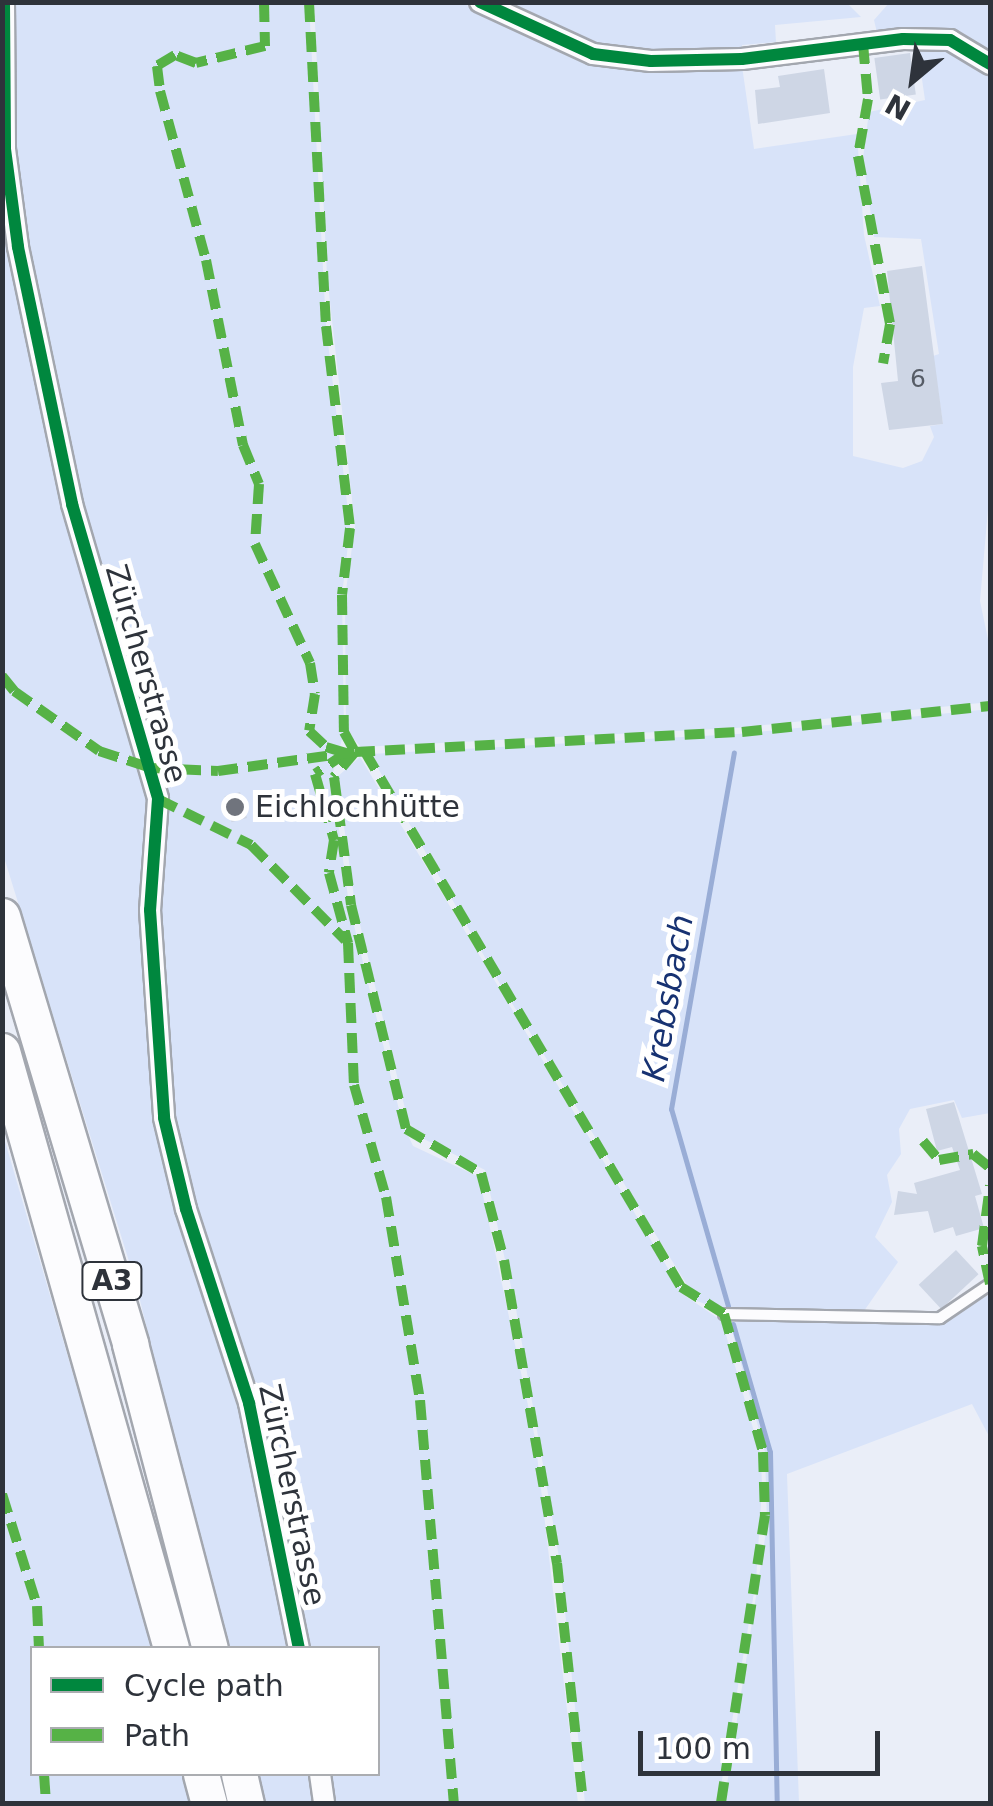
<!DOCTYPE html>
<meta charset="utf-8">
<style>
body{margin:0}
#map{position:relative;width:993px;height:1806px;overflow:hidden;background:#eaeef8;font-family:"DejaVu Sans",sans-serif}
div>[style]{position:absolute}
.green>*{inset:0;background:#d8e3f9}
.stream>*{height:5px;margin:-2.5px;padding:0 2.5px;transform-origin:2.5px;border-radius:2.5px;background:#99add6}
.building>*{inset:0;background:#ced6e5;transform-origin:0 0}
.roads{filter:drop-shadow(2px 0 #a3a7af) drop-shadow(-2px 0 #a3a7af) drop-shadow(0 2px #a3a7af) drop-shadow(0 -2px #a3a7af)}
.service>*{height:10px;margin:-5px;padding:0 5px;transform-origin:5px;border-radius:5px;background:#fcfcfe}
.minor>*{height:20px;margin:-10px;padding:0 10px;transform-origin:10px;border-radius:10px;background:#fcfcfe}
.motorway>*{height:35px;margin:-17.5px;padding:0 17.5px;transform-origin:17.5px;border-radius:17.5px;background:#fcfcfe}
.quiet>*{height:10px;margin-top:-5px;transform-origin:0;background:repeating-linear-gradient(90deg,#56b246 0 20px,transparent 0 30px)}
.cycleway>*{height:12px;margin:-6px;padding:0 6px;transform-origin:6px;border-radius:6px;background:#00873e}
.dots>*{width:28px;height:28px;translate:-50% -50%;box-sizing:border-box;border:5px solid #fff;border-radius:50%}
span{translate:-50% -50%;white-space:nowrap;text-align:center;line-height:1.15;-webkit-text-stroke:10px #fff;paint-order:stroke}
.number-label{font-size:25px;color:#565c66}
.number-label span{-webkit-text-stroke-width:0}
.shield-label span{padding:2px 8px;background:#fff;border:2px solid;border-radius:8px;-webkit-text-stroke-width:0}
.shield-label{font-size:28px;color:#2e333b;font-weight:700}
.street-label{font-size:30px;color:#2e333b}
.poi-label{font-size:30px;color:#2e333b}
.left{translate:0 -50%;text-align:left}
.water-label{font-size:32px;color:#173272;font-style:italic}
.frame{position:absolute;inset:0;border:5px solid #2e333b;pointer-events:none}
.legend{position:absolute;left:30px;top:1646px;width:350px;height:130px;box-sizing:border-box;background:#fff;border:2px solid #abadb1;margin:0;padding:12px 18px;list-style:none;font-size:30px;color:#2e333b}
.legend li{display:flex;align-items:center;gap:20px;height:50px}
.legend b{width:50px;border:2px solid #abadb1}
.north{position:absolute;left:863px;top:30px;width:100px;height:100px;-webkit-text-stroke:8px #fff;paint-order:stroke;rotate:209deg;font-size:28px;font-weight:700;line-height:40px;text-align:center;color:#2e333b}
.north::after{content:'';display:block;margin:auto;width:35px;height:45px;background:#2e333b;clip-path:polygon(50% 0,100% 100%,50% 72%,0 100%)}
.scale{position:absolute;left:638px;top:1731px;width:242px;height:45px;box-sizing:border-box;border:5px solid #2e333b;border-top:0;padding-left:12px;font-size:30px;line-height:35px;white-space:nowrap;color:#2e333b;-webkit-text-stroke:8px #fff;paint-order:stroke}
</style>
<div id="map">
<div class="green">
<div style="clip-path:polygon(846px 2px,861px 17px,775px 25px,776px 42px,742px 45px,742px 52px,648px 55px,595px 46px,497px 3px)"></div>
<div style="clip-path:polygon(2px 3px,309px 3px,326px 326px,350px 528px,342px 595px,344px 732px,332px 776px,349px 905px,402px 1122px,413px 1146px,479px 1177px,535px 1438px,578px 1803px,263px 1803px,256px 1774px,378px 1774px,378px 1648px,225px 1648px,136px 1284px,3px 854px)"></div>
<div style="clip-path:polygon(314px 3px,462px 3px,595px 61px,742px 66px,754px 149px,857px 134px,864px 235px,880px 306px,864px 308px,853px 367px,853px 456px,903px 468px,922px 461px,934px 437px,930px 426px,943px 424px,933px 356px,939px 354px,921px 239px,874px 237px,863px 158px,869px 112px,925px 100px,917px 45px,936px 43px,990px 73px,990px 486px,980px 601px,990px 649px,990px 702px,736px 728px,361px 747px,346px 731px,345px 597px,355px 526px,327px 275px)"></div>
<div style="clip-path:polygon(889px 3px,990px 3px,990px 51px,966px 36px,878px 37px,874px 20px)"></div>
<div style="clip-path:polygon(990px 709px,990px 1113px,962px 1118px,954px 1100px,910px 1109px,899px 1129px,901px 1154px,887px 1175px,892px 1202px,875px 1237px,898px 1262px,864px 1311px,727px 1312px,697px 1301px,500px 984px,370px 754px,738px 734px)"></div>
<div style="clip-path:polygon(360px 757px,684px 1295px,722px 1321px,761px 1456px,762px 1488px,756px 1581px,718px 1803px,585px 1803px,560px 1563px,516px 1309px,485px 1170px,420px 1137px,408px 1121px,355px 904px,337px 777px)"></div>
<div style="clip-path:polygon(2px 1131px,153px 1648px,32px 1648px,32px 1774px,184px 1774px,191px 1803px,3px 1803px)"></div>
<div style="clip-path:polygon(990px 1294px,990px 1438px,972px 1404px,787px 1474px,799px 1803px,724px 1804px,767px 1525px,765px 1452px,729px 1320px,943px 1322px)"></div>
</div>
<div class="stream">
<div style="left:728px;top:1306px;width:205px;rotate:-106.1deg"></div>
<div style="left:671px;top:1109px;width:362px;rotate:-80deg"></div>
<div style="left:733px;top:1324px;width:133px;rotate:73.9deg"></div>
<div style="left:770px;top:1452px;width:352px;rotate:88.9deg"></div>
</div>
<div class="building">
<div style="left:910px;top:53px;width:42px;height:36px;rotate:82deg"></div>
<div style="clip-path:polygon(824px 69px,830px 113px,758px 124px,755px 90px,780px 87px,778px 76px)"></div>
<div style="clip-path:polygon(922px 266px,943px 424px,889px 430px,881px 383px,898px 381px,887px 271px)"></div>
<div style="left:240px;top:792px;width:27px;height:16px;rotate:75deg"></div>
<div style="clip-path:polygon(954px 1102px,982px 1194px,975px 1196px,984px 1228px,956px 1236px,953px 1227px,934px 1233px,928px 1211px,894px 1215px,898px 1191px,917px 1194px,914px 1183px,960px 1170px,952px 1147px,937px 1151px,926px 1109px)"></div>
<div style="left:956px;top:1250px;width:33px;height:51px;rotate:47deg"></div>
</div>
<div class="roads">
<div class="service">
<div style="left:724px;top:1314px;width:216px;rotate:1.1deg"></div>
<div style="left:940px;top:1318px;width:60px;rotate:-34.2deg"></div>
</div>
<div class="minor">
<div style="left:4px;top:2px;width:147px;rotate:89.6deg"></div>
<div style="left:5px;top:149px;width:99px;rotate:82.4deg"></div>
<div style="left:18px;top:247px;width:263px;rotate:78.1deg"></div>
<div style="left:72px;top:504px;width:307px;rotate:73.7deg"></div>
<div style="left:158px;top:799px;width:111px;rotate:94.1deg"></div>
<div style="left:150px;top:910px;width:208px;rotate:86.1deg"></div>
<div style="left:164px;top:1118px;width:94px;rotate:76.4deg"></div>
<div style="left:186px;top:1209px;width:204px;rotate:72deg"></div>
<div style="left:249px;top:1403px;width:250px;rotate:78.5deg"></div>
<div style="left:480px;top:2px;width:124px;rotate:24.7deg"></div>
<div style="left:593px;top:54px;width:58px;rotate:6.9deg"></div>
<div style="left:651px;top:61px;width:91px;rotate:-1.3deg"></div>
<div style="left:742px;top:59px;width:162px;rotate:-7.1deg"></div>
<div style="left:903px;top:39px;width:47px;rotate:1.2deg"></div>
<div style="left:950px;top:40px;width:47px;rotate:31deg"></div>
<div style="left:320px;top:1774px;width:30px;rotate:82deg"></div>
</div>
<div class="motorway">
<div style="left:2px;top:916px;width:447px;rotate:73.3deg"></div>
<div style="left:130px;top:1344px;width:314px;rotate:75.3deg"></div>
<div style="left:2px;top:1051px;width:620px;rotate:74.19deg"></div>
<div style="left:201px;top:1774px;width:31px;rotate:75deg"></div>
<div style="left:239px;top:1774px;width:31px;rotate:77deg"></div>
</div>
</div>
<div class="quiet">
<div style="left:264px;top:2px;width:44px;rotate:88.7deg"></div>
<div style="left:265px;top:46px;width:71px;rotate:166.2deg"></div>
<div style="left:196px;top:63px;width:22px;rotate:-159deg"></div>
<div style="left:175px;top:55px;width:21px;rotate:149deg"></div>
<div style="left:157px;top:66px;width:25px;rotate:83deg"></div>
<div style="left:160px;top:91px;width:175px;rotate:74.8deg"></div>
<div style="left:206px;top:260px;width:189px;rotate:78.7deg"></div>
<div style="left:243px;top:445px;width:42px;rotate:67.7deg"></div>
<div style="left:259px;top:484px;width:60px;rotate:93.8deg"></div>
<div style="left:255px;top:544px;width:131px;rotate:65.2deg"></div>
<div style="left:310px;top:663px;width:31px;rotate:81deg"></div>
<div style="left:315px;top:694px;width:37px;rotate:99deg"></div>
<div style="left:309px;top:731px;width:23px;rotate:43deg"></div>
<div style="left:326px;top:747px;width:21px;rotate:17deg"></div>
<div style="left:346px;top:753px;width:37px;rotate:146deg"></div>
<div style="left:315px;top:774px;width:69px;rotate:73.9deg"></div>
<div style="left:334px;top:840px;width:33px;rotate:99deg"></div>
<div style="left:329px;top:873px;width:73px;rotate:74.8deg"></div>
<div style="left:348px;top:943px;width:142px;rotate:87.6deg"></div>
<div style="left:354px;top:1085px;width:116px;rotate:74.1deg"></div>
<div style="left:386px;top:1197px;width:206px;rotate:80.5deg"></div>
<div style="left:420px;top:1400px;width:405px;rotate:85.2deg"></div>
<div style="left:309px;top:2px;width:324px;rotate:87deg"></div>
<div style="left:326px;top:326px;width:203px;rotate:83.2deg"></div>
<div style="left:350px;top:528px;width:67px;rotate:96.8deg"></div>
<div style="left:342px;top:595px;width:137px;rotate:89.2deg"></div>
<div style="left:344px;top:732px;width:23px;rotate:61deg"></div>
<div style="left:355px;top:752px;width:33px;rotate:130deg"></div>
<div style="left:334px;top:777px;width:129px;rotate:82.4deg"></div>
<div style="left:351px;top:905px;width:231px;rotate:76.2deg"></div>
<div style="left:406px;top:1129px;width:87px;rotate:30.4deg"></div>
<div style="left:481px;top:1173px;width:90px;rotate:75.2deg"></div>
<div style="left:504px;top:1260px;width:308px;rotate:80.1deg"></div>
<div style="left:557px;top:1563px;width:242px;rotate:83.8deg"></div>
<div style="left:863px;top:44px;width:55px;rotate:84.8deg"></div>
<div style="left:868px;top:99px;width:58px;rotate:100deg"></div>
<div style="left:858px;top:156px;width:171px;rotate:79.2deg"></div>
<div style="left:890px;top:324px;width:40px;rotate:100deg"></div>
<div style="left:2px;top:676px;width:19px;rotate:51deg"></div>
<div style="left:14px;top:691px;width:104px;rotate:35.2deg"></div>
<div style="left:99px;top:751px;width:55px;rotate:18.1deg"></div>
<div style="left:151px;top:768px;width:67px;rotate:2.6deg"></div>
<div style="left:218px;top:771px;width:138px;rotate:-7.9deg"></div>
<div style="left:355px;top:752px;width:388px;rotate:-3deg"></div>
<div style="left:742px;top:732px;width:249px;rotate:-6deg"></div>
<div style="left:365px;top:752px;width:621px;rotate:59.43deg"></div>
<div style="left:681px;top:1287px;width:51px;rotate:32.1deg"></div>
<div style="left:724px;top:1314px;width:143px;rotate:74.2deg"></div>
<div style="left:763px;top:1452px;width:63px;rotate:88.2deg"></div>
<div style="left:765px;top:1515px;width:292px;rotate:98.7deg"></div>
<div style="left:158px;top:799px;width:104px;rotate:26.3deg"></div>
<div style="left:251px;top:845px;width:134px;rotate:45.3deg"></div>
<div style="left:923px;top:1141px;width:25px;rotate:50deg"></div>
<div style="left:939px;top:1160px;width:35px;rotate:-10deg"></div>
<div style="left:973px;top:1154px;width:22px;rotate:39deg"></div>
<div style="left:990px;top:1284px;width:39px;rotate:-102deg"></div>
<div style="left:982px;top:1246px;width:61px;rotate:-82.4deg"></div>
<div style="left:2px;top:1494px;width:117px;rotate:72.6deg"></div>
<div style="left:37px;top:1606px;width:42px;rotate:87.3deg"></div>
<div style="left:44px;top:1774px;width:30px;rotate:86deg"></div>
</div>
<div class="cycleway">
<div style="left:4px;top:2px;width:147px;rotate:89.6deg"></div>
<div style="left:5px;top:149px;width:99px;rotate:82.4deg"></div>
<div style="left:18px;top:247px;width:263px;rotate:78.1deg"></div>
<div style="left:72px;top:504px;width:307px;rotate:73.7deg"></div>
<div style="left:158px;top:799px;width:111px;rotate:94.1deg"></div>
<div style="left:150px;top:910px;width:208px;rotate:86.1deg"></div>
<div style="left:164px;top:1118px;width:94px;rotate:76.4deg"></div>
<div style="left:186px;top:1209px;width:204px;rotate:72deg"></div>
<div style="left:249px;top:1403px;width:250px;rotate:78.5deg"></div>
<div style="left:480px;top:2px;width:124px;rotate:24.7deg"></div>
<div style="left:593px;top:54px;width:58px;rotate:6.9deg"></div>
<div style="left:651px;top:61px;width:91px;rotate:-1.3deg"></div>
<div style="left:742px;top:59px;width:162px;rotate:-7.1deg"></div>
<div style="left:903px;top:39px;width:47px;rotate:1.2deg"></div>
<div style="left:950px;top:40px;width:47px;rotate:31deg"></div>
</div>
<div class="dots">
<div style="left:235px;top:807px;background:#70747d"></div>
</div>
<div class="number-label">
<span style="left:918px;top:379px">6</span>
</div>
<div class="shield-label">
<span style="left:112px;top:1281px">A3</span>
</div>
<div class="street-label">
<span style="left:146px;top:674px;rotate:74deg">Zürcherstrasse</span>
<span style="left:292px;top:1495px;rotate:78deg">Zürcherstrasse</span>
</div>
<div class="poi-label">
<span class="left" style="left:255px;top:807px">Eichlochhütte</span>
</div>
<div class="water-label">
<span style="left:668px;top:998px;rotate:-80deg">Krebsbach</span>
</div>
<div class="frame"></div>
<ul class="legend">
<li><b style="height:12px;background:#00873e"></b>Cycle path</li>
<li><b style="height:12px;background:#56b246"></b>Path</li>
</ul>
<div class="north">N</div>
<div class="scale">100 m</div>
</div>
